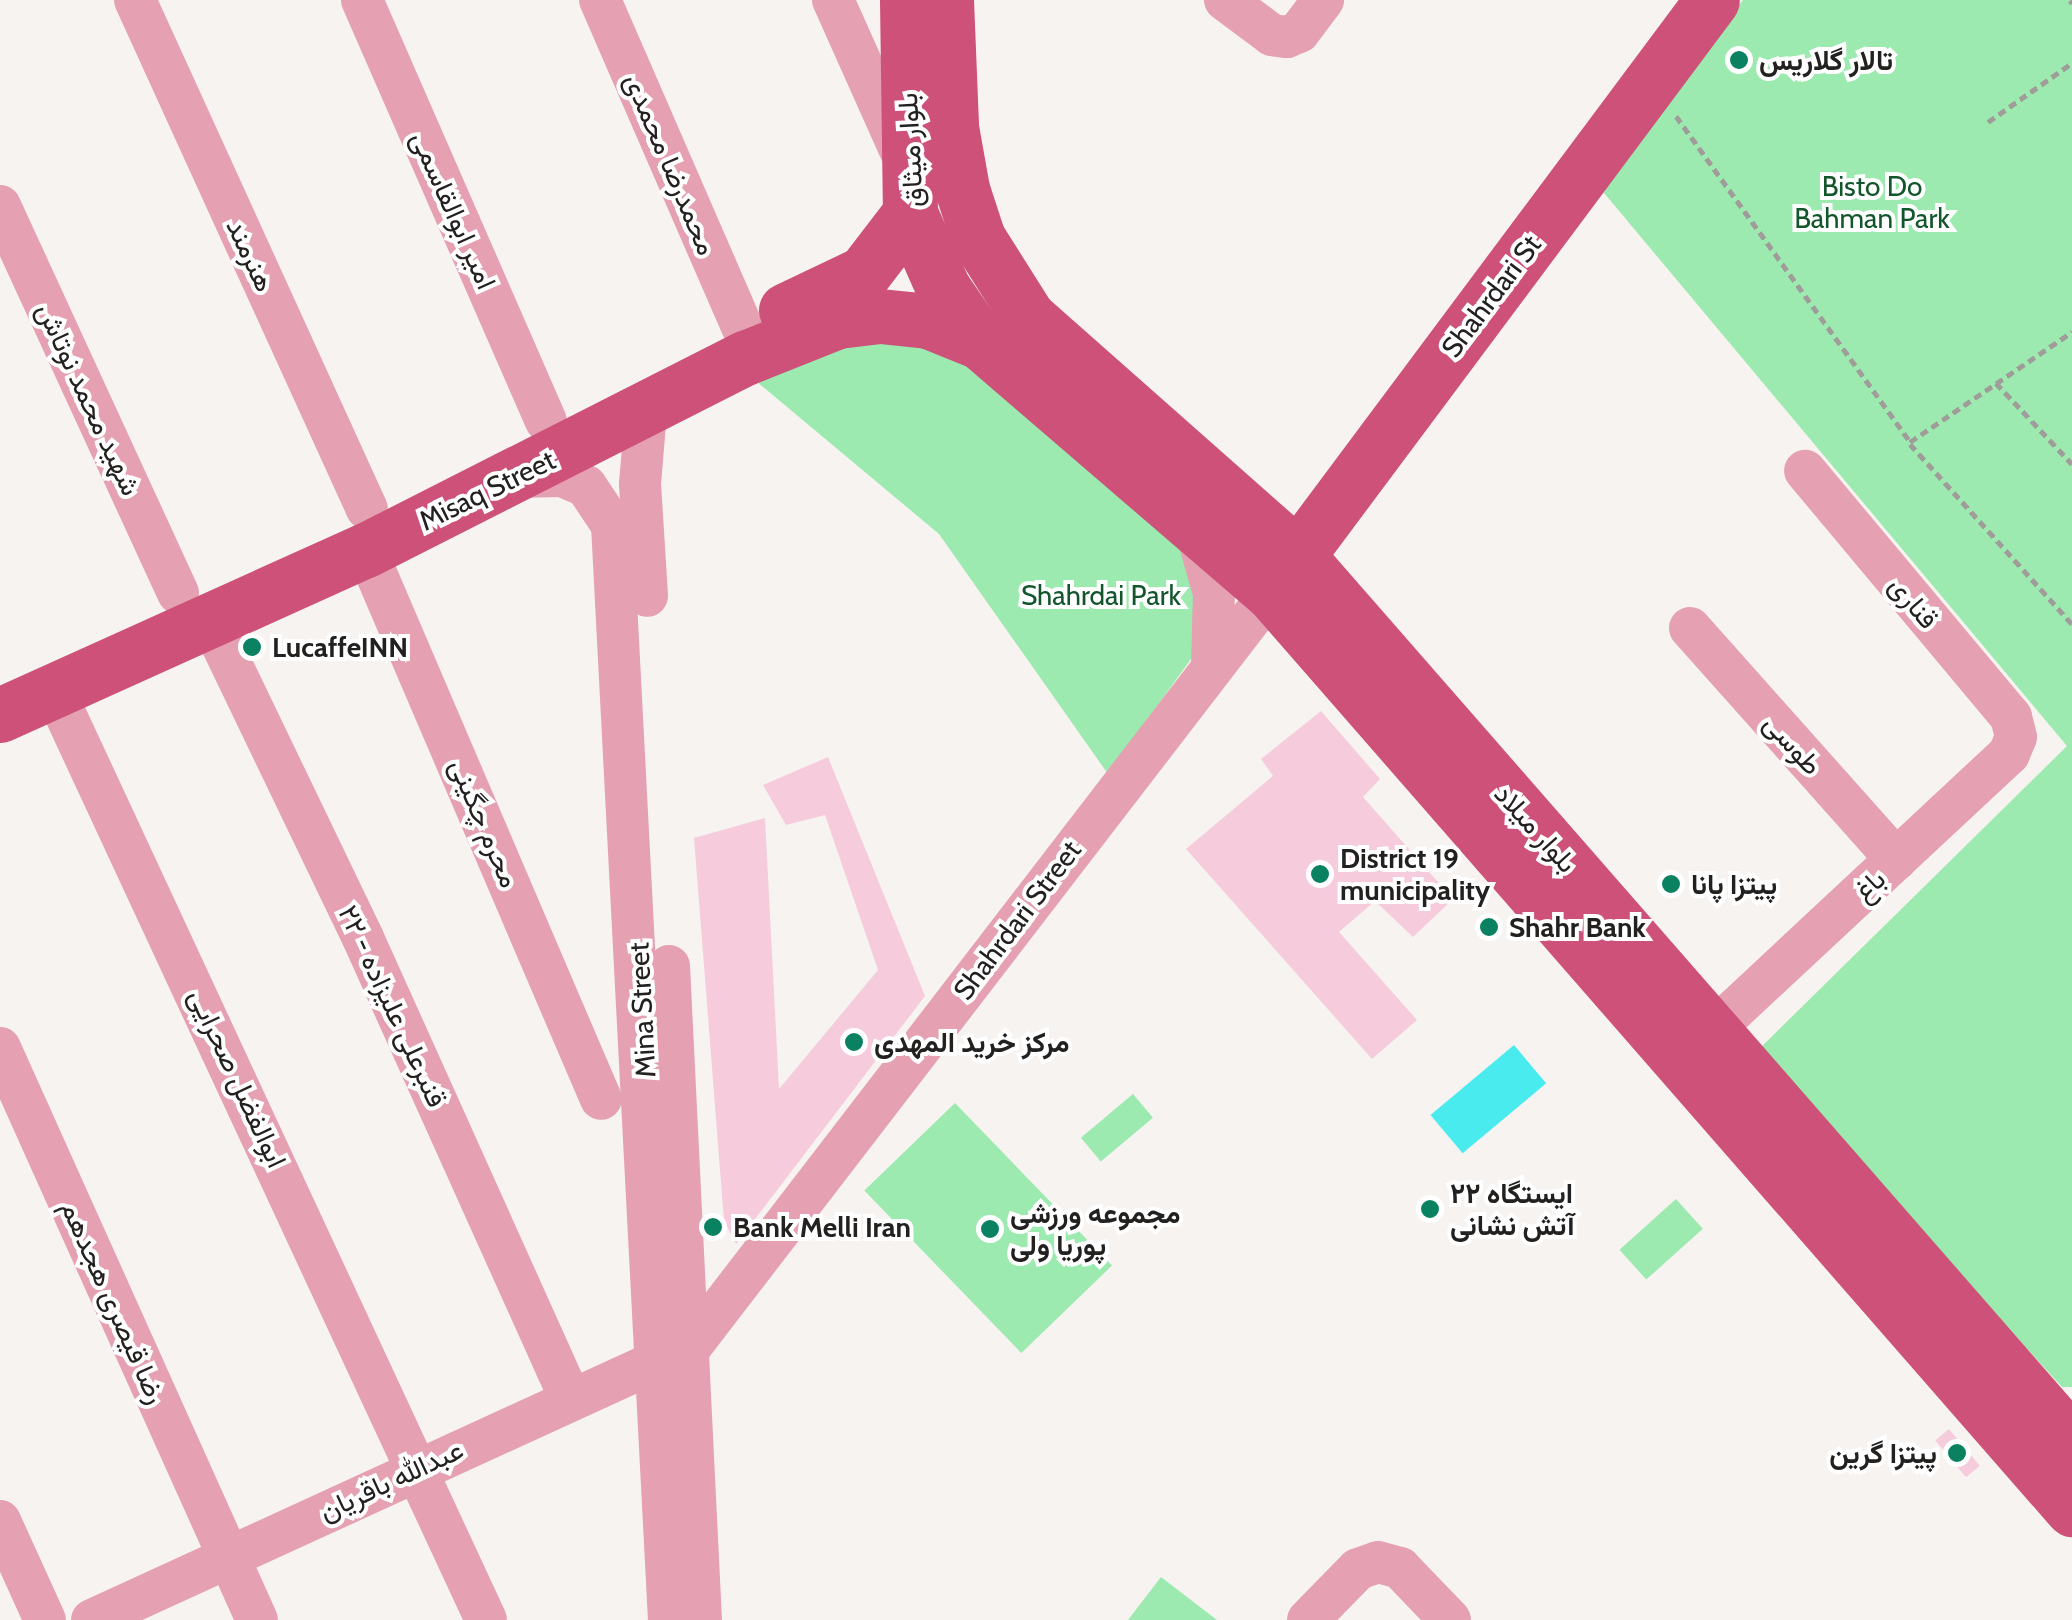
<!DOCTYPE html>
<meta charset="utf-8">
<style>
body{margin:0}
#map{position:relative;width:2072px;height:1620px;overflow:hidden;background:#f7f3f1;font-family:Cabin,Vazirmatn,sans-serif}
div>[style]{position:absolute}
.green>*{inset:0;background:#9ceaaf;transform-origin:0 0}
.water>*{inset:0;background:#4aebee;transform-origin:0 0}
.building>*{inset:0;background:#f6ccdd;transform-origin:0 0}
.path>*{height:5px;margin-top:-2.5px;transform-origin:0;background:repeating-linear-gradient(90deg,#9f9c9a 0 8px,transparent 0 13px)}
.minor>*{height:42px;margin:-21px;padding:0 21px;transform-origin:21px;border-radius:21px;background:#e5a0b1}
.major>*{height:55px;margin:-27.5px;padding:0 27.5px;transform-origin:27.5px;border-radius:27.5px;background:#cd5179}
.dots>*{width:28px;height:28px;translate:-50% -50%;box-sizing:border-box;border:5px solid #fff;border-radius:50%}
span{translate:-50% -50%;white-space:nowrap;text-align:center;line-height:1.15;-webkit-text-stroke:8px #fff;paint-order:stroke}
.poi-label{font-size:28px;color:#222120;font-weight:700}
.left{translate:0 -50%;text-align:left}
.right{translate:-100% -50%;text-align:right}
.street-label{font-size:28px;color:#222120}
.park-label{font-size:28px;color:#13562c}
</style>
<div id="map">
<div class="green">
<div style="clip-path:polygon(1743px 0,2072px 0,2072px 1387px,2062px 1387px,1756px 1052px,2067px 746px,1599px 187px)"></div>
<div style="clip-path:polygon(863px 341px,917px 345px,972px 362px,1186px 539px,1201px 592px,1199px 648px,1108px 774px,939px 534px,750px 376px)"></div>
<div style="left:1133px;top:1094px;width:31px;height:68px;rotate:50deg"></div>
<div style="left:955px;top:1103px;width:226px;height:126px;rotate:46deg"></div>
<div style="left:1676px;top:1199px;width:40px;height:76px;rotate:48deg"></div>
<div style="clip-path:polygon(1161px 1577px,1217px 1620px,1128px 1620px)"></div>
</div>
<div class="water">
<div style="left:1514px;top:1045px;width:50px;height:109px;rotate:50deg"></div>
</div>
<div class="building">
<div style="clip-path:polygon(1321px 711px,1380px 779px,1363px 797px,1453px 899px,1413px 937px,1375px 901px,1339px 932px,1417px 1020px,1372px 1059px,1186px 849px,1273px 776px,1261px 759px)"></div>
<div style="clip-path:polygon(828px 757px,925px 996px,736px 1244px,724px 1221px,694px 838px,765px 818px,779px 1089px,878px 970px,825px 815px,786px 825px,763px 785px)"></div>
<div style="left:1949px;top:1429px;width:48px;height:18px;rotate:50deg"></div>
</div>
<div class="path">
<div style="left:2070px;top:0;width:4px;rotate:56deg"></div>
<div style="left:1676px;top:116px;width:401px;rotate:54.3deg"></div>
<div style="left:1910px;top:442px;width:196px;rotate:-34.2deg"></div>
<div style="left:1988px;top:122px;width:103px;rotate:-35.1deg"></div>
<div style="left:1996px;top:383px;width:111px;rotate:46.8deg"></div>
<div style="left:1910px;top:444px;width:242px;rotate:48deg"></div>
</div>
<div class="minor">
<div style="left:135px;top:0;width:559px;rotate:65.5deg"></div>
<div style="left:362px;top:0;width:459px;rotate:66.4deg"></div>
<div style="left:600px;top:0;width:357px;rotate:66.5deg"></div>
<div style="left:833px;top:0;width:174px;rotate:65.9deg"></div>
<div style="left:1225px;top:0;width:59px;rotate:36.7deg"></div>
<div style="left:1272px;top:35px;width:15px;rotate:8deg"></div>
<div style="left:1287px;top:37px;width:13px;rotate:-23deg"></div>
<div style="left:1299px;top:32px;width:40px;rotate:-53deg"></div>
<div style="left:0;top:206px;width:426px;rotate:65.3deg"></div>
<div style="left:646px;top:411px;width:73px;rotate:94.7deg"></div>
<div style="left:640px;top:484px;width:112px;rotate:86.4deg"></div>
<div style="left:512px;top:477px;width:50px;rotate:-1.1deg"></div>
<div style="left:562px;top:476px;width:26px;rotate:23deg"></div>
<div style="left:586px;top:486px;width:47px;rotate:56.3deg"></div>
<div style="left:612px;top:525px;width:1096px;rotate:87.02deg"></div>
<div style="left:1194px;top:523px;width:73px;rotate:74.1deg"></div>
<div style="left:1214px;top:593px;width:73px;rotate:91.6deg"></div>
<div style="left:366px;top:550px;width:597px;rotate:66.83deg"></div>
<div style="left:210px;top:620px;width:353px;rotate:64.3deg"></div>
<div style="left:363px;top:938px;width:502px;rotate:65.78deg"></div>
<div style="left:1690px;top:628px;width:310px;rotate:48.3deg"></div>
<div style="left:54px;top:690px;width:1025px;rotate:65.08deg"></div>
<div style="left:669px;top:966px;width:655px;rotate:87.2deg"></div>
<div style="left:1687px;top:1043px;width:32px;rotate:-28deg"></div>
<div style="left:1715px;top:1028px;width:402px;rotate:-43deg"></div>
<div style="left:2009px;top:754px;width:18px;rotate:-68deg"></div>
<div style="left:2016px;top:737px;width:21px;rotate:-104deg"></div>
<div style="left:2011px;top:717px;width:321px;rotate:-129.9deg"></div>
<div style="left:0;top:1048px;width:627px;rotate:65.81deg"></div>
<div style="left:0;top:1521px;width:109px;rotate:65.6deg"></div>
<div style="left:92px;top:1620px;width:660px;rotate:-24.62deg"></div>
<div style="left:692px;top:1345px;width:950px;rotate:-52.44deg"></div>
<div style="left:1308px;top:1620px;width:71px;rotate:-45.6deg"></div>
<div style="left:1358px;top:1569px;width:21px;rotate:-19deg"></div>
<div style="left:1378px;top:1562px;width:23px;rotate:15deg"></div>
<div style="left:1400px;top:1568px;width:72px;rotate:46.1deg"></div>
</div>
<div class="major">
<div style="left:907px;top:0;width:213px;rotate:89.2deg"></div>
<div style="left:910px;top:213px;width:82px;rotate:66.3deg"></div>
<div style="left:943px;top:288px;width:65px;rotate:55.6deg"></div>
<div style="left:980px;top:342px;width:384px;rotate:40.7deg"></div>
<div style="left:1271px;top:592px;width:1218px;rotate:48.86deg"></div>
<div style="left:946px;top:0;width:127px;rotate:87.7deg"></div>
<div style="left:951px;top:127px;width:63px;rotate:79.9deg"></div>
<div style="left:962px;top:189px;width:52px;rotate:71.9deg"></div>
<div style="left:978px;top:238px;width:93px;rotate:57.7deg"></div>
<div style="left:1028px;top:317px;width:359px;rotate:41.5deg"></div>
<div style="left:1297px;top:555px;width:1178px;rotate:48.86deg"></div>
<div style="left:786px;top:310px;width:86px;rotate:-25.4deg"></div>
<div style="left:864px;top:273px;width:76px;rotate:-52.5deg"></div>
<div style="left:1277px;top:583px;width:727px;rotate:-53.27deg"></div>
<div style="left:0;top:715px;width:401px;rotate:-24.3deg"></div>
<div style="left:366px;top:550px;width:425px;rotate:-26.9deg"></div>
<div style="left:745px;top:358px;width:100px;rotate:-21.7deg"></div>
<div style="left:838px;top:321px;width:42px;rotate:-6.8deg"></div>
<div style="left:880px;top:316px;width:48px;rotate:5.9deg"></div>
<div style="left:928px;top:321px;width:56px;rotate:22deg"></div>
</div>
<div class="dots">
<div style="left:1739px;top:60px;background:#0a8262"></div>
<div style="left:252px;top:647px;background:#0a8262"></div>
<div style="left:1320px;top:874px;background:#0a8262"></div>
<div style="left:1671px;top:884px;background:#0a8262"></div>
<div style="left:1489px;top:927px;background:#0a8262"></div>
<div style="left:854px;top:1042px;background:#0a8262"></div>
<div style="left:1430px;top:1209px;background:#0a8262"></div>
<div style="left:713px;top:1227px;background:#0a8262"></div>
<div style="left:990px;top:1229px;background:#0a8262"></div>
<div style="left:1957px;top:1453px;background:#0a8262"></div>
</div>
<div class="poi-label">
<span class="left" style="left:1759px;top:60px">تالار گلاریس</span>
<span class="left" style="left:272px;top:647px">LucaffeINN</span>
<span class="left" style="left:1340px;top:874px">District 19<br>municipality</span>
<span class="left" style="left:1691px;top:884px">پیتزا پانا</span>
<span class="left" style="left:1509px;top:927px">Shahr Bank</span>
<span class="left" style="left:874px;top:1042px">مرکز خرید المهدی</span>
<span class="left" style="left:1450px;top:1209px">ایستگاه ۲۲<br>آتش نشانی</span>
<span class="left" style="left:1010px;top:1229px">مجموعه ورزشی<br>پوریا ولی</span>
<span class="left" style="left:733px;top:1227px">Bank Melli Iran</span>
<span class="right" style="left:1937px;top:1453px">پیتزا گرین</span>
</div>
<div class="street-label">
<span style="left:910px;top:150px;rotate:-93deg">بلوار میثاق</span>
<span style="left:671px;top:164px;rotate:67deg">محمدرضا محمدی</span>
<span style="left:454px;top:210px;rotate:66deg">امیر ابوالقاسمی</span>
<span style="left:251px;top:255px;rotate:65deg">هنرمند</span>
<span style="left:1491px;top:296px;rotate:-53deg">Shahrdari St</span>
<span style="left:89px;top:399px;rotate:65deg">شهید محمد نوتاش</span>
<span style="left:487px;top:490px;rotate:-26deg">Misaq Street</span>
<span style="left:1914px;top:602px;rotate:50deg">قناری</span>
<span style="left:1793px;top:744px;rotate:48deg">طوسی</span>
<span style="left:485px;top:823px;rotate:67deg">محرم چگینی</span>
<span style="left:1536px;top:828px;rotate:48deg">بلوار میلاد</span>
<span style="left:1869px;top:885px;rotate:-43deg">باغ</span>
<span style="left:1017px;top:920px;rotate:-53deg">Shahrdari Street</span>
<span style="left:393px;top:1006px;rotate:65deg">قنبرعلی علیزاده - ۲۲</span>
<span style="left:642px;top:1010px;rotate:-93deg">Mina Street</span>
<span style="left:238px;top:1078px;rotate:65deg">ابوالفضل صحرایی</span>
<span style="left:114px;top:1302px;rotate:66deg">رضا قیصری هجدهم</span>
<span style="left:391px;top:1480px;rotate:-25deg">عبدالله باقریان</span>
</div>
<div class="park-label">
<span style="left:1872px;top:202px">Bisto Do<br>Bahman Park</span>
<span style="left:1101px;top:595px">Shahrdai Park</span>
</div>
</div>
